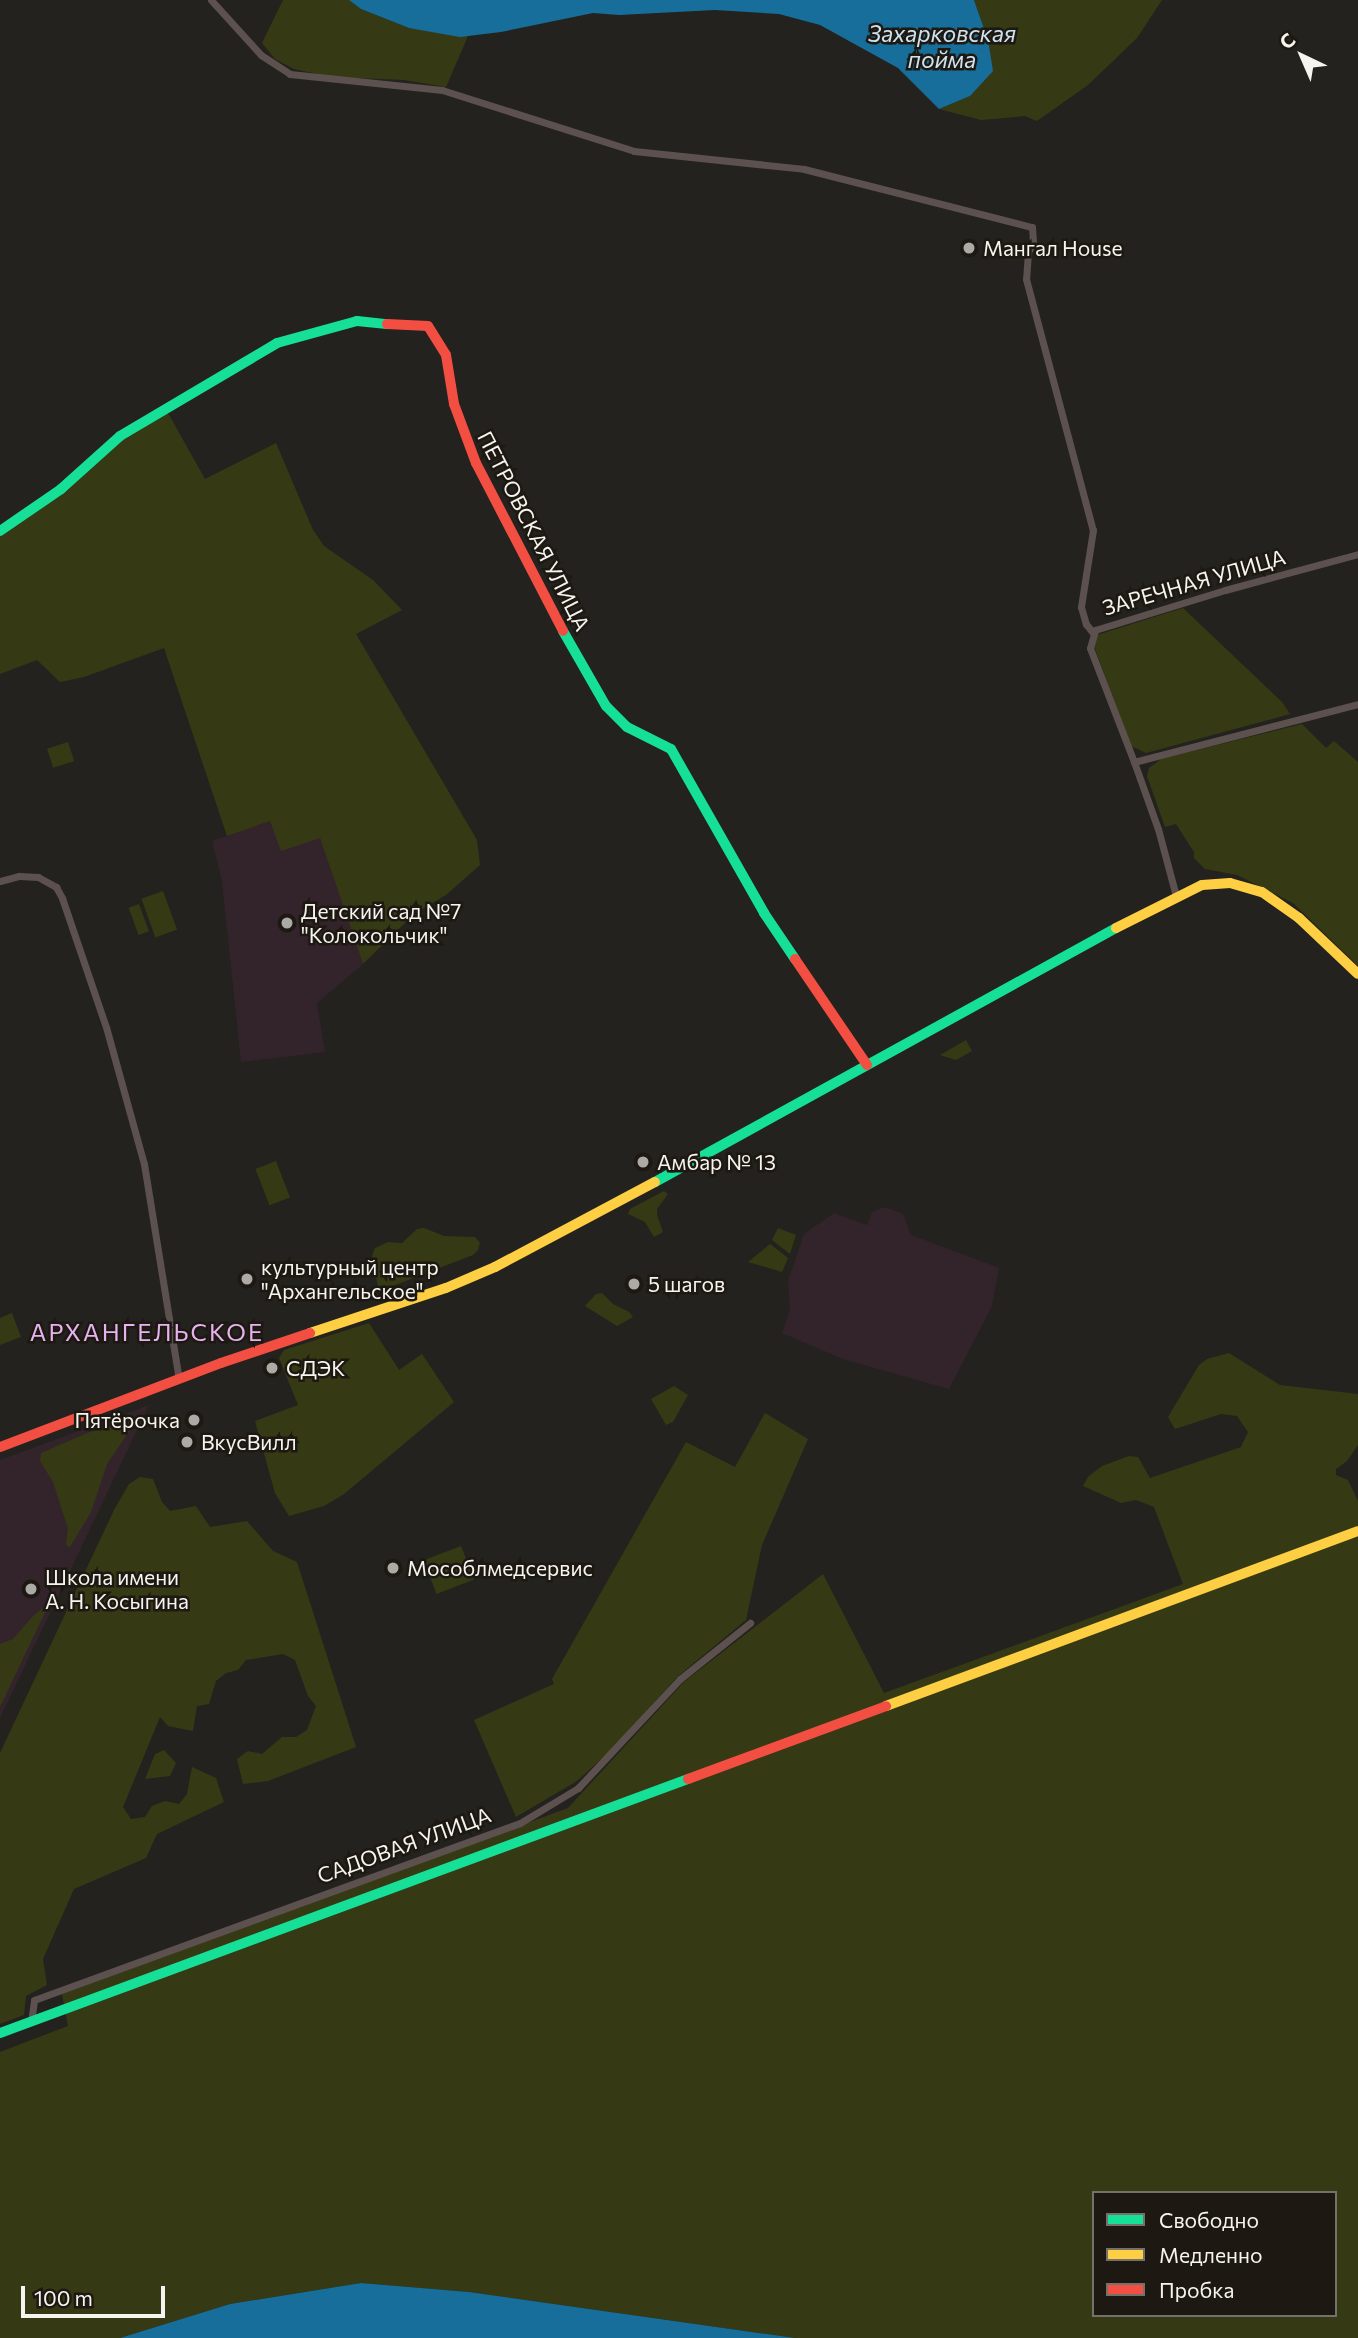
<!DOCTYPE html>
<meta charset="utf-8">
<style>
body{margin:0}
#map{position:relative;width:1358px;height:2338px;overflow:hidden;background:#23221e;font-family:Commissioner,sans-serif}
div>[style]{position:absolute}
.education>*{inset:0;background:#33242b}
.green>*{inset:0;background:#363a14;transform-origin:0 0}
.water>*{inset:0;background:#176e9a}
.street>*{height:7px;margin:-3.5px;padding:0 3.5px;transform-origin:3.5px;border-radius:3.5px;background:#5c514f}
.fast>*{height:10px;margin:-5px;padding:0 5px;transform-origin:5px;border-radius:5px;background:#16e098}
.slow>*{height:10px;margin:-5px;padding:0 5px;transform-origin:5px;border-radius:5px;background:#ffcf43}
.jam>*{height:10px;margin:-5px;padding:0 5px;transform-origin:5px;border-radius:5px;background:#f24e42}
.dots>*{width:19px;height:19px;translate:-50% -50%;box-sizing:border-box;border:4px solid #1d1912;border-radius:50%}
span{translate:-50% -50%;white-space:nowrap;text-align:center;line-height:1.15;-webkit-text-stroke:5px #1d1912;paint-order:stroke}
.poi-label{font-size:21px;color:#f6f4ef}
.left{translate:0 -50%;text-align:left}
.right{translate:-100% -50%;text-align:right}
.street-label{font-size:21px;color:#f6f4ef}
.water-label{font-size:23px;color:#cee2ef;font-style:italic}
.quarter-label{font-size:24px;color:#e6b2ef;letter-spacing:2px}
.legend{position:absolute;left:1092px;top:2191px;width:245px;height:126px;box-sizing:border-box;background:#1d1912;border:2px solid #74716a;margin:0;padding:9px 12px;list-style:none;font-size:21px;color:#f6f4ef}
.legend li{display:flex;align-items:center;gap:14px;height:35px}
.legend b{width:35px;border:2px solid #74716a}
.north{position:absolute;left:1267px;top:21px;width:70px;height:70px;-webkit-text-stroke:5px #1d1912;paint-order:stroke;rotate:316deg;font-size:19px;font-weight:700;line-height:28px;text-align:center;color:#f6f4ef}
.north::after{content:'';display:block;margin:auto;width:24px;height:32px;background:#f6f4ef;clip-path:polygon(50% 0,100% 100%,50% 72%,0 100%)}
.scale{position:absolute;left:21px;top:2286px;width:144px;height:32px;box-sizing:border-box;border:4px solid #f6f4ef;border-top:0;padding-left:9px;font-size:21px;line-height:24px;white-space:nowrap;color:#f6f4ef;-webkit-text-stroke:5px #1d1912;paint-order:stroke}
</style>
<div id="map">
<div class="education">
<div style="clip-path:polygon(270px 821px,320px 838px,363px 964px,317px 1003px,325px 1052px,241px 1062px,222px 881px,212px 841px)"></div>
<div style="clip-path:polygon(885px 1207px,903px 1214px,911px 1235px,999px 1268px,992px 1306px,949px 1389px,843px 1359px,782px 1333px,790px 1310px,788px 1281px,804px 1234px,834px 1213px,867px 1225px,872px 1212px)"></div>
<div style="clip-path:polygon(149px 1405px,0 1718px,0 1460px)"></div>
</div>
<div class="green">
<div style="clip-path:polygon(283px 0,349px 0,361px 9px,409px 28px,468px 36px,446px 87px,404px 80px,332px 77px,294px 69px,275px 59px,262px 43px)"></div>
<div style="clip-path:polygon(974px 0,1162px 0,1137px 38px,1088px 85px,1037px 121px,1025px 116px,981px 120px,939px 109px,970px 96px,988px 40px)"></div>
<div style="clip-path:polygon(168px 413px,205px 479px,276px 443px,313px 530px,324px 546px,373px 580px,402px 610px,356px 634px,477px 840px,480px 865px,446px 895px,414px 914px,363px 964px,320px 838px,281px 851px,270px 821px,227px 836px,164px 648px,84px 677px,60px 682px,37px 660px,0 674px,0 536px,112px 444px)"></div>
<div style="clip-path:polygon(1183px 608px,1282px 702px,1290px 714px,1146px 753px,1131px 746px,1094px 646px,1097px 635px)"></div>
<div style="clip-path:polygon(1302px 724px,1326px 748px,1334px 741px,1358px 762px,1358px 966px,1293px 903px,1237px 875px,1205px 869px,1194px 858px,1194px 852px,1176px 824px,1165px 827px,1147px 776px,1149px 768px,1161px 759px)"></div>
<div style="left:68px;top:742px;width:20px;height:22px;rotate:72deg"></div>
<div style="left:163px;top:891px;width:41px;height:23px;rotate:70deg"></div>
<div style="left:139px;top:904px;width:29px;height:11px;rotate:70deg"></div>
<div style="clip-path:polygon(966px 1040px,972px 1051px,956px 1060px,940px 1055px)"></div>
<div style="left:276px;top:1161px;width:39px;height:22px;rotate:69deg"></div>
<div style="clip-path:polygon(664px 1191px,668px 1194px,657px 1209px,657px 1215px,663px 1232px,654px 1237px,645px 1222px,628px 1214px,630px 1209px)"></div>
<div style="clip-path:polygon(424px 1228px,444px 1236px,475px 1237px,480px 1243px,478px 1250px,473px 1255px,385px 1289px,378px 1287px,372px 1256px,375px 1248px,388px 1242px,402px 1243px,417px 1229px)"></div>
<div style="clip-path:polygon(778px 1228px,796px 1235px,790px 1254px,772px 1240px)"></div>
<div style="clip-path:polygon(770px 1244px,788px 1258px,782px 1272px,748px 1262px)"></div>
<div style="clip-path:polygon(602px 1293px,613px 1304px,629px 1312px,633px 1317px,617px 1326px,585px 1306px,596px 1294px)"></div>
<div style="clip-path:polygon(12px 1313px,21px 1337px,0 1345px,0 1318px)"></div>
<div style="clip-path:polygon(369px 1323px,399px 1370px,422px 1354px,454px 1402px,344px 1494px,324px 1506px,289px 1516px,275px 1493px,255px 1421px,298px 1405px,279px 1358px,284px 1350px)"></div>
<div style="clip-path:polygon(evenodd,1229px 1353px,1280px 1385px,1358px 1394px,1358px 1445px,1347px 1461px,1336px 1469px,1336px 1475px,1348px 1480px,1358px 1501px,1358px 2338px,795px 2338px,469px 2292px,361px 2283px,230px 2304px,120px 2338px,0 2338px,0 2052px,68px 2026px,62px 1994px,568px 1808px,684px 1682px,823px 1574px,884px 1693px,1183px 1584px,1154px 1507px,1136px 1500px,1121px 1503px,1083px 1486px,1088px 1477px,1102px 1466px,1129px 1456px,1138px 1457px,1150px 1478px,1241px 1447px,1248px 1432px,1237px 1416px,1221px 1414px,1175px 1429px,1168px 1417px,1199px 1365px,1207px 1359px,1229px 1353px,1094px 2193px,1335px 2193px,1335px 2315px,1094px 2315px,1094px 2193px)"></div>
<div style="clip-path:polygon(674px 1386px,688px 1395px,673px 1422px,666px 1425px,651px 1399px)"></div>
<div style="clip-path:polygon(765px 1413px,808px 1439px,762px 1545px,746px 1620px,677px 1677px,610px 1751px,577px 1781px,516px 1817px,474px 1720px,554px 1684px,552px 1679px,686px 1442px,735px 1467px)"></div>
<div style="clip-path:polygon(127px 1423px,130px 1430px,107px 1464px,91px 1512px,70px 1547px,66px 1545px,68px 1528px,53px 1482px,40px 1461px,41px 1453px,90px 1432px)"></div>
<div style="clip-path:polygon(140px 1477px,153px 1479px,162px 1502px,170px 1511px,196px 1506px,210px 1527px,247px 1521px,273px 1551px,297px 1562px,356px 1747px,268px 1781px,243px 1784px,237px 1759px,248px 1751px,262px 1754px,282px 1737px,296px 1737px,307px 1730px,316px 1706px,308px 1696px,295px 1660px,283px 1654px,246px 1660px,238px 1670px,226px 1673px,216px 1681px,209px 1704px,197px 1706px,193px 1731px,168px 1726px,160px 1717px,123px 1807px,131px 1819px,145px 1817px,152px 1806px,165px 1801px,179px 1804px,187px 1794px,192px 1767px,216px 1778px,224px 1802px,157px 1834px,146px 1858px,74px 1889px,43px 1959px,47px 1985px,26px 1996px,24px 2015px,0 2024px,0 1753px,114px 1510px,129px 1484px)"></div>
<div style="left:461px;top:1546px;width:36px;height:40px;rotate:69deg"></div>
<div style="clip-path:polygon(49px 1604px,0 1707px,0 1644px,13px 1639px,34px 1615px)"></div>
<div style="clip-path:polygon(164px 1750px,176px 1763px,170px 1776px,145px 1779px,155px 1754px)"></div>
</div>
<div class="water">
<div style="clip-path:polygon(349px 0,974px 0,988px 40px,993px 71px,970px 96px,939px 109px,898px 68px,820px 25px,779px 14px,715px 10px,619px 15px,593px 13px,501px 32px,460px 37px,409px 28px,361px 9px)"></div>
<div style="clip-path:polygon(361px 2283px,469px 2292px,795px 2338px,120px 2338px,230px 2304px)"></div>
</div>
<div class="street">
<div style="left:211px;top:0;width:74px;rotate:47.7deg"></div>
<div style="left:261px;top:55px;width:35px;rotate:33deg"></div>
<div style="left:290px;top:74px;width:153px;rotate:6deg"></div>
<div style="left:442px;top:90px;width:201px;rotate:17.6deg"></div>
<div style="left:634px;top:151px;width:171px;rotate:6deg"></div>
<div style="left:804px;top:169px;width:235px;rotate:14.3deg"></div>
<div style="left:1032px;top:227px;width:16px;rotate:86deg"></div>
<div style="left:1033px;top:243px;width:10px;rotate:119deg"></div>
<div style="left:1028px;top:252px;width:27px;rotate:94deg"></div>
<div style="left:1026px;top:279px;width:260px;rotate:75.1deg"></div>
<div style="left:1093px;top:530px;width:78px;rotate:98.9deg"></div>
<div style="left:1081px;top:607px;width:18px;rotate:74deg"></div>
<div style="left:1086px;top:624px;width:11px;rotate:52deg"></div>
<div style="left:1134px;top:762px;width:122px;rotate:-111.1deg"></div>
<div style="left:1090px;top:648px;width:19px;rotate:-74deg"></div>
<div style="left:1095px;top:630px;width:136px;rotate:-17.1deg"></div>
<div style="left:1225px;top:590px;width:138px;rotate:-15.1deg"></div>
<div style="left:0;top:881px;width:20px;rotate:-15deg"></div>
<div style="left:19px;top:876px;width:19px;rotate:3deg"></div>
<div style="left:38px;top:877px;width:21px;rotate:29deg"></div>
<div style="left:56px;top:887px;width:13px;rotate:61deg"></div>
<div style="left:62px;top:898px;width:136px;rotate:71.2deg"></div>
<div style="left:106px;top:1027px;width:142px;rotate:74.5deg"></div>
<div style="left:144px;top:1164px;width:218px;rotate:80.8deg"></div>
<div style="left:1176px;top:896px;width:69px;rotate:-105deg"></div>
<div style="left:1158px;top:829px;width:71px;rotate:-109.7deg"></div>
<div style="left:1134px;top:762px;width:231px;rotate:-14.5deg"></div>
<div style="left:31px;top:2022px;width:22px;rotate:-82deg"></div>
<div style="left:34px;top:2000px;width:517px;rotate:-20.01deg"></div>
<div style="left:520px;top:1823px;width:68px;rotate:-31.1deg"></div>
<div style="left:578px;top:1788px;width:149px;rotate:-46.9deg"></div>
<div style="left:680px;top:1679px;width:90px;rotate:-38.7deg"></div>
</div>
<div class="fast">
<div style="left:0;top:531px;width:74px;rotate:-34.5deg"></div>
<div style="left:61px;top:489px;width:79px;rotate:-41.9deg"></div>
<div style="left:120px;top:436px;width:182px;rotate:-30.6deg"></div>
<div style="left:277px;top:343px;width:83px;rotate:-15.4deg"></div>
<div style="left:357px;top:321px;width:30px;rotate:6deg"></div>
<div style="left:563px;top:631px;width:86px;rotate:60.2deg"></div>
<div style="left:606px;top:706px;width:30px;rotate:45deg"></div>
<div style="left:627px;top:727px;width:49px;rotate:26.6deg"></div>
<div style="left:671px;top:749px;width:189px;rotate:60.4deg"></div>
<div style="left:764px;top:913px;width:55px;rotate:56deg"></div>
<div style="left:655px;top:1182px;width:526px;rotate:-28.85deg"></div>
<div style="left:0;top:2033px;width:733px;rotate:-20.26deg"></div>
</div>
<div class="slow">
<div style="left:1116px;top:928px;width:96px;rotate:-26.6deg"></div>
<div style="left:1202px;top:885px;width:28px;rotate:-4deg"></div>
<div style="left:1230px;top:883px;width:33px;rotate:16deg"></div>
<div style="left:1262px;top:892px;width:45px;rotate:35.1deg"></div>
<div style="left:1299px;top:918px;width:81px;rotate:43.5deg"></div>
<div style="left:310px;top:1333px;width:143px;rotate:-18.3deg"></div>
<div style="left:446px;top:1288px;width:53px;rotate:-23.2deg"></div>
<div style="left:495px;top:1267px;width:181px;rotate:-28deg"></div>
<div style="left:886px;top:1706px;width:503px;rotate:-20.34deg"></div>
</div>
<div class="jam">
<div style="left:387px;top:324px;width:41px;rotate:2.8deg"></div>
<div style="left:428px;top:326px;width:34px;rotate:58deg"></div>
<div style="left:446px;top:355px;width:50px;rotate:80.7deg"></div>
<div style="left:454px;top:404px;width:63px;rotate:69.6deg"></div>
<div style="left:476px;top:463px;width:189px;rotate:62.6deg"></div>
<div style="left:795px;top:959px;width:128px;rotate:55.8deg"></div>
<div style="left:0;top:1447px;width:236px;rotate:-20.8deg"></div>
<div style="left:221px;top:1363px;width:94px;rotate:-18.6deg"></div>
<div style="left:688px;top:1779px;width:211px;rotate:-20.2deg"></div>
</div>
<div class="dots">
<div style="left:969px;top:248px;background:#acaaa6"></div>
<div style="left:287px;top:923px;background:#acaaa6"></div>
<div style="left:643px;top:1162px;background:#acaaa6"></div>
<div style="left:247px;top:1279px;background:#acaaa6"></div>
<div style="left:634px;top:1284px;background:#acaaa6"></div>
<div style="left:272px;top:1368px;background:#acaaa6"></div>
<div style="left:194px;top:1420px;background:#acaaa6"></div>
<div style="left:187px;top:1442px;background:#acaaa6"></div>
<div style="left:393px;top:1568px;background:#acaaa6"></div>
<div style="left:31px;top:1589px;background:#acaaa6"></div>
</div>
<div class="poi-label">
<span class="left" style="left:983px;top:248px">Мангал House</span>
<span class="left" style="left:301px;top:923px">Детский сад №7<br>"Колокольчик"</span>
<span class="left" style="left:657px;top:1162px">Амбар № 13</span>
<span class="left" style="left:261px;top:1279px">культурный центр<br>"Архангельское"</span>
<span class="left" style="left:648px;top:1284px">5 шагов</span>
<span class="left" style="left:286px;top:1368px">СДЭК</span>
<span class="right" style="left:180px;top:1420px">Пятёрочка</span>
<span class="left" style="left:201px;top:1442px">ВкусВилл</span>
<span class="left" style="left:407px;top:1568px">Мособлмедсервис</span>
<span class="left" style="left:45px;top:1589px">Школа имени<br>А. Н. Косыгина</span>
</div>
<div class="street-label">
<span style="left:534px;top:531px;rotate:63deg">ПЕТРОВСКАЯ УЛИЦА</span>
<span style="left:1194px;top:582px;rotate:-16deg">ЗАРЕЧНАЯ УЛИЦА</span>
<span style="left:404px;top:1845px;rotate:-20deg">САДОВАЯ УЛИЦА</span>
</div>
<div class="water-label">
<span style="left:942px;top:46px">Захарковская<br>пойма</span>
</div>
<div class="quarter-label">
<span style="left:147px;top:1332px">АРХАНГЕЛЬСКОЕ</span>
</div>
<ul class="legend">
<li><b style="height:9px;background:#16e098"></b>Свободно</li>
<li><b style="height:9px;background:#ffcf43"></b>Медленно</li>
<li><b style="height:9px;background:#f24e42"></b>Пробка</li>
</ul>
<div class="north">С</div>
<div class="scale">100 m</div>
</div>
